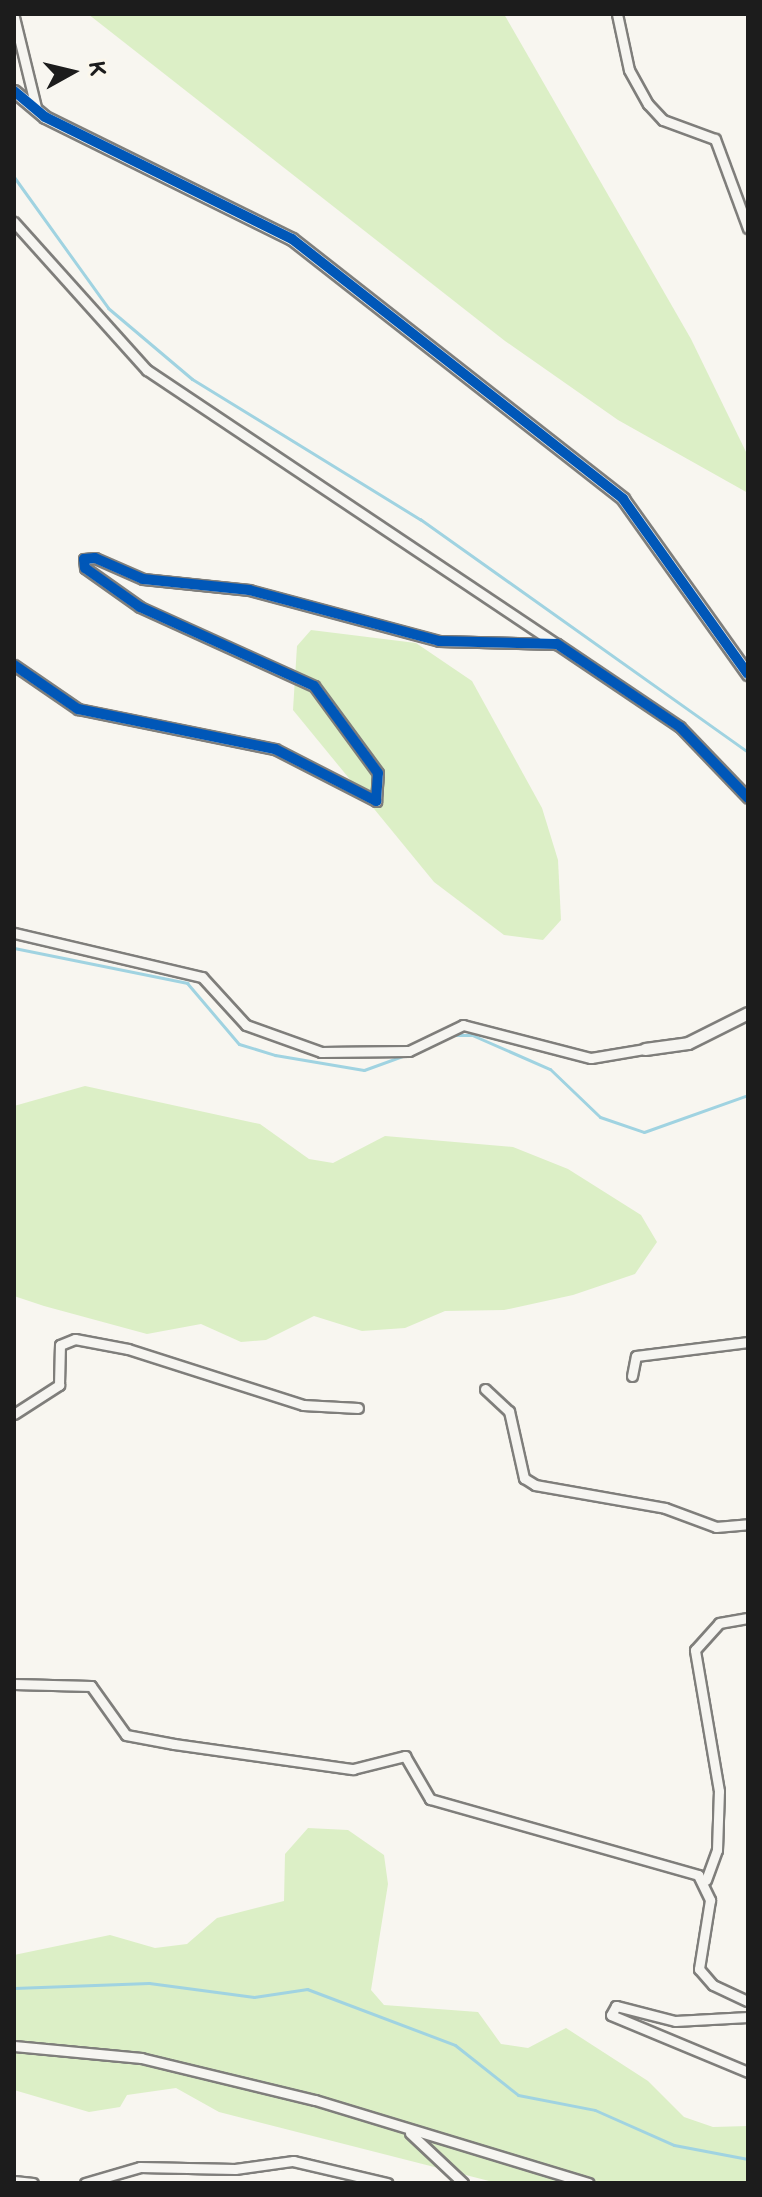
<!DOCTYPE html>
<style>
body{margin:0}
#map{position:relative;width:762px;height:2197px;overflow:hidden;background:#f8f6f0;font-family:"Balsamiq Sans",sans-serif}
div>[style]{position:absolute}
.green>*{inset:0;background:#dcefc6}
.stream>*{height:3px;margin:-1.5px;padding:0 1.5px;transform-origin:1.5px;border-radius:1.5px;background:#a0d3e1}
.roads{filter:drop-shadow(2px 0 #7f7e7b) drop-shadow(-2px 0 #7f7e7b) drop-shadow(0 2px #7f7e7b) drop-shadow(0 -2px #7f7e7b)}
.minor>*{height:9px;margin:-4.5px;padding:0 4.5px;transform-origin:4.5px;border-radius:4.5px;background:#f6f5f1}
.tertiary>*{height:11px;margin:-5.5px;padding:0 5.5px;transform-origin:5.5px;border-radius:5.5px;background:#f6f5f1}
.cycleway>*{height:10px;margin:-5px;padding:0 5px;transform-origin:5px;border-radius:5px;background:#0057b8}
span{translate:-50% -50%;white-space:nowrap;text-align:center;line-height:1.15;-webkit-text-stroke:6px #fbf7ec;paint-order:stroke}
.frame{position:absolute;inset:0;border:16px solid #1c1c1c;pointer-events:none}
.north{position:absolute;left:32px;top:32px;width:80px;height:80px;-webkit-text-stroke:6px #fbf7ec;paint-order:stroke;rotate:82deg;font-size:22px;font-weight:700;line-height:32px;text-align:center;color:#1c1c1c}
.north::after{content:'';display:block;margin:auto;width:28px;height:36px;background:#1c1c1c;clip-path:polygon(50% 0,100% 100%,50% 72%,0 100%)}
</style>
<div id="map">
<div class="green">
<div style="clip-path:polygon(88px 14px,504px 14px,691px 339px,748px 456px,748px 493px,618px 420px,505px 341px)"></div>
<div style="clip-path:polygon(311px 630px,416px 643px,472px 681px,542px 808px,558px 860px,561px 920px,543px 940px,504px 935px,434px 882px,293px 710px,297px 646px)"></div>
<div style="clip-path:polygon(85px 1086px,260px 1124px,309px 1159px,333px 1163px,385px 1136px,513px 1147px,568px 1169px,641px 1215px,657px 1242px,635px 1274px,573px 1295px,504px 1310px,445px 1311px,405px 1328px,362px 1331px,314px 1316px,266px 1340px,241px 1342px,201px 1324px,147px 1334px,44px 1306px,14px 1296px,14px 1106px)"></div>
<div style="clip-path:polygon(308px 1828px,348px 1830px,384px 1855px,388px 1884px,371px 1990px,384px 2005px,478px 2012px,501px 2044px,528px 2048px,566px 2028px,648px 2081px,684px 2117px,713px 2127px,748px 2126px,748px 2183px,497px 2183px,219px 2112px,176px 2088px,127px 2095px,120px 2107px,89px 2112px,14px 2090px,14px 1955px,110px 1935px,155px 1948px,187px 1944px,217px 1918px,284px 1901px,285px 1854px)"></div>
</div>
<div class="stream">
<div style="left:14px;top:177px;width:161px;rotate:54.3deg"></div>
<div style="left:108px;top:308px;width:110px;rotate:40.2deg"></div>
<div style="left:192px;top:379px;width:268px;rotate:31.6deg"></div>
<div style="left:420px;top:519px;width:402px;rotate:35.4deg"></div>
<div style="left:14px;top:948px;width:177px;rotate:11.4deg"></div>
<div style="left:187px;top:983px;width:80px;rotate:49.6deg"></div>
<div style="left:239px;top:1044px;width:38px;rotate:17deg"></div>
<div style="left:275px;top:1055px;width:90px;rotate:9.6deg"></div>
<div style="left:364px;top:1070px;width:70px;rotate:-20deg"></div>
<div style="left:451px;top:1035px;width:21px"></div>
<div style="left:472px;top:1035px;width:85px;rotate:23.6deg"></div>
<div style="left:550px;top:1069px;width:69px;rotate:43.8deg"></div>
<div style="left:600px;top:1117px;width:46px;rotate:18.8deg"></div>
<div style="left:644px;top:1132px;width:110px;rotate:-19.6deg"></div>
<div style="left:14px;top:1988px;width:135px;rotate:-2.1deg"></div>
<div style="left:149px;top:1983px;width:106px;rotate:7.6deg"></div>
<div style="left:254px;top:1997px;width:54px;rotate:-8.6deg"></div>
<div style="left:307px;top:1989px;width:158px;rotate:20.7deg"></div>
<div style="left:455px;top:2045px;width:80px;rotate:38.4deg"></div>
<div style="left:518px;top:2095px;width:78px;rotate:11deg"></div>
<div style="left:595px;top:2110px;width:86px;rotate:23.9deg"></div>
<div style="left:674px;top:2145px;width:75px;rotate:10.7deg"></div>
</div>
<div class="roads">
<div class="minor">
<div style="left:617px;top:14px;width:57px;rotate:77.9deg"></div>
<div style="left:629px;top:70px;width:39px;rotate:61deg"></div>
<div style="left:648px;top:104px;width:22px;rotate:47deg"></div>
<div style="left:663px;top:120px;width:55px;rotate:20.1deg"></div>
<div style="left:715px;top:139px;width:95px;rotate:69.7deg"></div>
<div style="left:14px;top:17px;width:93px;rotate:76.3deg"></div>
<div style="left:14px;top:222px;width:199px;rotate:48.1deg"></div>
<div style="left:147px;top:370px;width:493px;rotate:33.8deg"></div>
<div style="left:14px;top:665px;width:78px;rotate:34.5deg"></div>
<div style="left:78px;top:709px;width:201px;rotate:11.5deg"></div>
<div style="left:275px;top:749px;width:114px;rotate:27.2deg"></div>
<div style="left:376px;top:801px;width:28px;rotate:-86deg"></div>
<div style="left:378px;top:773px;width:108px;rotate:-126.3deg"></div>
<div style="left:314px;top:686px;width:191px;rotate:-155.6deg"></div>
<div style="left:140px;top:607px;width:67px;rotate:-144.7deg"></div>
<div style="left:85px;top:568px;width:9px;rotate:-96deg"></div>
<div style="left:84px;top:559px;width:11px;rotate:-5deg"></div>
<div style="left:95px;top:558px;width:52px;rotate:23.6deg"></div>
<div style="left:143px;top:579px;width:107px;rotate:5.9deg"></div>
<div style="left:249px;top:590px;width:197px;rotate:15deg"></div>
<div style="left:439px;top:641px;width:118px;rotate:1.5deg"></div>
<div style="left:557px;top:644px;width:148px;rotate:34deg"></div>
<div style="left:680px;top:727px;width:98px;rotate:46.2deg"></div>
<div style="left:14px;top:933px;width:193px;rotate:13.2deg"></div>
<div style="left:202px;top:977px;width:65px;rotate:47.5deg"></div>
<div style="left:246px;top:1025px;width:80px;rotate:19.8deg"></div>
<div style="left:321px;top:1052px;width:88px;rotate:-0.7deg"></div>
<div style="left:409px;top:1051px;width:60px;rotate:-25.7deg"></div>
<div style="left:463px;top:1025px;width:132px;rotate:14.5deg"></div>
<div style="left:591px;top:1058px;width:55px;rotate:-9.5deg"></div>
<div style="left:632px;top:1376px;width:20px;rotate:-79deg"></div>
<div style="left:636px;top:1356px;width:113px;rotate:-7.1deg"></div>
<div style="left:485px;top:1389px;width:33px;rotate:43deg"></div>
<div style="left:509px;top:1411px;width:69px;rotate:77.4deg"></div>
<div style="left:524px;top:1478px;width:13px;rotate:32deg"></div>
<div style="left:535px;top:1485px;width:132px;rotate:10deg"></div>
<div style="left:665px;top:1508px;width:54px;rotate:20.4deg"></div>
<div style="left:716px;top:1527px;width:32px;rotate:-5deg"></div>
<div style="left:14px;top:1414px;width:54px;rotate:-32.8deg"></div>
<div style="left:59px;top:1385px;width:40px;rotate:-88.6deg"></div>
<div style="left:60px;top:1345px;width:16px;rotate:-22deg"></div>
<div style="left:75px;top:1339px;width:54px;rotate:10.7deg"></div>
<div style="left:128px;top:1349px;width:184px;rotate:17.7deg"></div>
<div style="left:303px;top:1405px;width:55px;rotate:3.1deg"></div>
<div style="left:14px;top:1684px;width:77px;rotate:1.5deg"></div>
<div style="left:91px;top:1686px;width:60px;rotate:54.5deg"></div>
<div style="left:126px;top:1735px;width:49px;rotate:10.6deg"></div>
<div style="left:174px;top:1744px;width:181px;rotate:8deg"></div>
<div style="left:353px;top:1769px;width:54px;rotate:-14deg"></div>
<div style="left:405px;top:1756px;width:50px;rotate:59.8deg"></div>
<div style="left:430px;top:1799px;width:279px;rotate:15.8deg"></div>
<div style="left:698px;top:1875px;width:28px;rotate:64deg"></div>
<div style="left:710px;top:1900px;width:70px;rotate:99.1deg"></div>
<div style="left:699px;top:1969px;width:21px;rotate:49deg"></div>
<div style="left:713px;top:1985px;width:38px;rotate:25deg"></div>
<div style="left:706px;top:1880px;width:32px;rotate:-70deg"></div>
<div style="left:717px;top:1850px;width:59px;rotate:-88.1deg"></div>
<div style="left:719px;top:1791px;width:143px;rotate:-99.7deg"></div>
<div style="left:695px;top:1650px;width:36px;rotate:-48deg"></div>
<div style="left:719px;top:1623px;width:29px;rotate:-10deg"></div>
<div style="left:748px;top:2017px;width:73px;rotate:176.9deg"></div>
<div style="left:675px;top:2021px;width:61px;rotate:-165.7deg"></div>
<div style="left:616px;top:2006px;width:10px;rotate:119deg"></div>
<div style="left:611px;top:2015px;width:148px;rotate:22.6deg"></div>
<div style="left:14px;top:2046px;width:128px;rotate:5.4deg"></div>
<div style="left:141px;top:2058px;width:179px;rotate:13.6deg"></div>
<div style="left:315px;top:2100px;width:286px;rotate:16.9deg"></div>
<div style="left:410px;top:2133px;width:73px;rotate:43.3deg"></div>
<div style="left:14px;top:2181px;width:19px;rotate:6deg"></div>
<div style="left:85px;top:2183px;width:57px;rotate:-16.2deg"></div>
<div style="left:140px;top:2167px;width:95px;rotate:1.2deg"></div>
<div style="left:235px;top:2169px;width:59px;rotate:-7.9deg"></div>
<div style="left:293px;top:2161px;width:97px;rotate:13.2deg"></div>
</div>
<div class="tertiary">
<div style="left:14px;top:91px;width:40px;rotate:40deg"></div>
<div style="left:45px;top:117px;width:275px;rotate:26.3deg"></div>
<div style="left:292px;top:239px;width:421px;rotate:38.1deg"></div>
<div style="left:623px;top:499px;width:215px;rotate:54.5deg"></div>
<div style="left:645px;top:1049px;width:43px;rotate:-7.9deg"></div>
<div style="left:688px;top:1043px;width:67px;rotate:-26.6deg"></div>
</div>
</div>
<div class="cycleway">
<div style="left:14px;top:91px;width:40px;rotate:40deg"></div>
<div style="left:45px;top:117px;width:275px;rotate:26.3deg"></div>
<div style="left:292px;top:239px;width:421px;rotate:38.1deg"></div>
<div style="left:623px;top:499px;width:215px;rotate:54.5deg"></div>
<div style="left:14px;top:665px;width:78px;rotate:34.5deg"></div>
<div style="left:78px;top:709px;width:201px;rotate:11.5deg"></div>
<div style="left:275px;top:749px;width:114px;rotate:27.2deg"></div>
<div style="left:376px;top:801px;width:28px;rotate:-86deg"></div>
<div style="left:378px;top:773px;width:108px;rotate:-126.3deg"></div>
<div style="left:314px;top:686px;width:191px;rotate:-155.6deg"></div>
<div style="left:140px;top:607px;width:67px;rotate:-144.7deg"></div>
<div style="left:85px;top:568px;width:9px;rotate:-96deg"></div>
<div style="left:84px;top:559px;width:11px;rotate:-5deg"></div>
<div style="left:95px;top:558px;width:52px;rotate:23.6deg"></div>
<div style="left:143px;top:579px;width:107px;rotate:5.9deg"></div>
<div style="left:249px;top:590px;width:197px;rotate:15deg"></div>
<div style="left:439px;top:641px;width:118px;rotate:1.5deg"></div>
<div style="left:557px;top:644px;width:148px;rotate:34deg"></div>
<div style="left:680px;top:727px;width:98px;rotate:46.2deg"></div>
</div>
<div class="frame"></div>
<div class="north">K</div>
</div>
